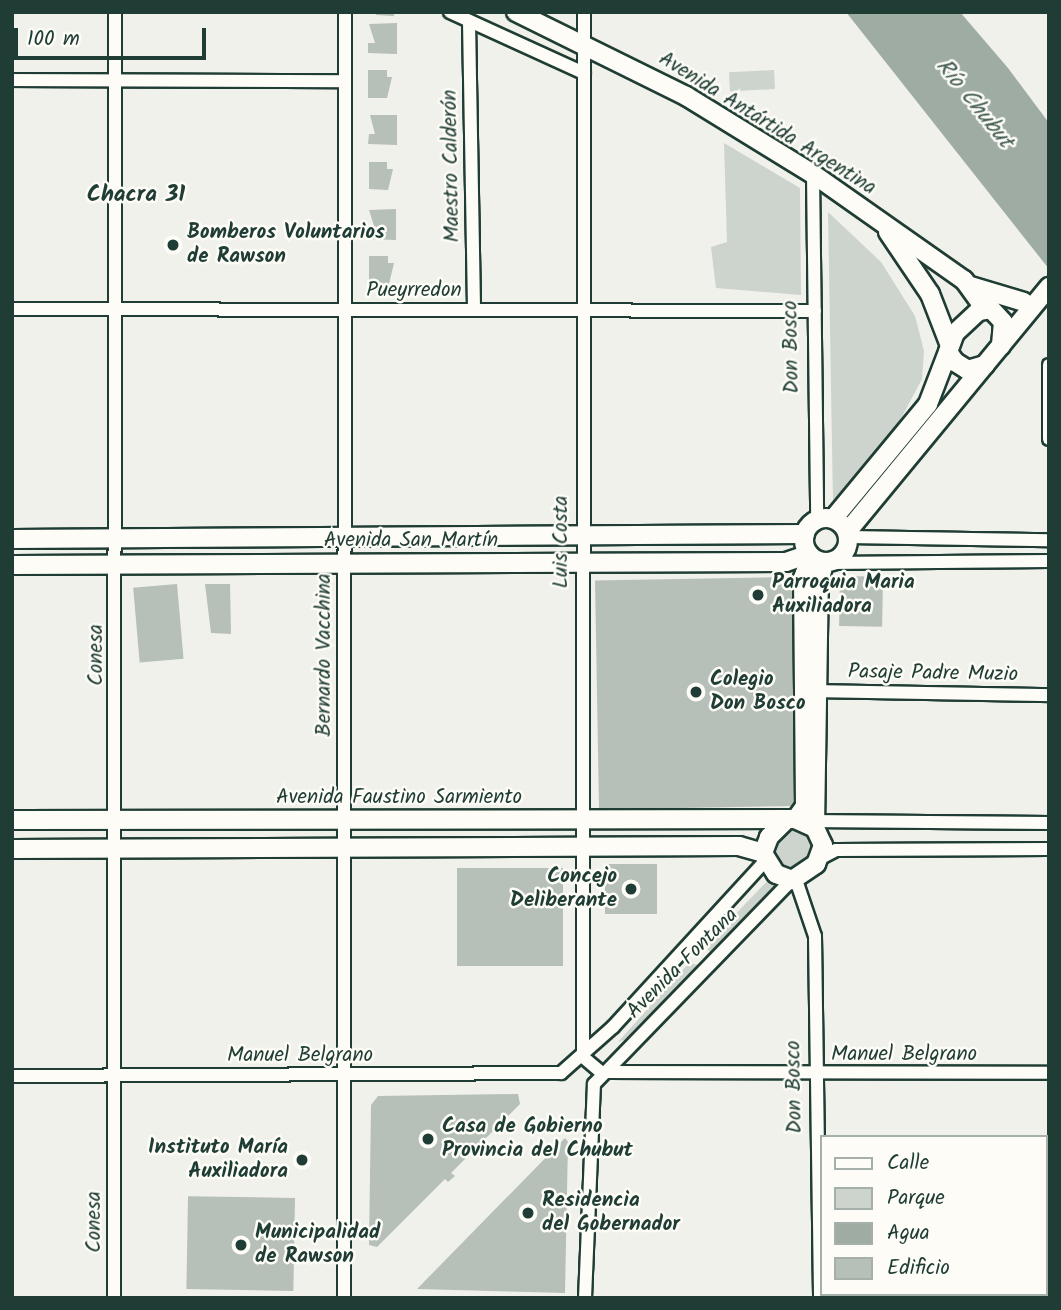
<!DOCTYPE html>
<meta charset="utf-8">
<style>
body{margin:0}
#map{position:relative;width:1061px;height:1310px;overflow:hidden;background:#f0f1eb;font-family:Kalam,sans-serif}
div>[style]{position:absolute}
.green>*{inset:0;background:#cdd3cd;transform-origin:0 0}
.round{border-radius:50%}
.water>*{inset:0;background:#9faca4}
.building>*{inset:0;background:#b6bfb8;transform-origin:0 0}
.roads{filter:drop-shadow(2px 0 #1f3d34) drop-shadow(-2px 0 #1f3d34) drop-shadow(0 2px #1f3d34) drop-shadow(0 -2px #1f3d34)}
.street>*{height:12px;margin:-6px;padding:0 6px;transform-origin:6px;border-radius:6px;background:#fdfcf7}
.secondary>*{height:18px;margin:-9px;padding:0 9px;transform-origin:9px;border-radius:9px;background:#fdfcf7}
.secondary>.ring{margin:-9px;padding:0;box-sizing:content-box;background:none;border:18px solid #fdfcf7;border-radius:50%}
.dots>*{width:19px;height:19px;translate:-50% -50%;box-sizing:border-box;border:4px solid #fdfcf7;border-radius:50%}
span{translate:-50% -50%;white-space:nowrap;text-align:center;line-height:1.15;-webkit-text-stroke:5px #fdfcf7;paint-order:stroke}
.street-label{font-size:21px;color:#1f3d34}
.poi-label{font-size:21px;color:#1f3d34;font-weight:700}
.left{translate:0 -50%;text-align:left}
.right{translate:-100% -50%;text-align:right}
.water-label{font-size:23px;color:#455e56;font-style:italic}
.neighbourhood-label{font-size:23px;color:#1f3d34;font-weight:700}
.frame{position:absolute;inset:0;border:14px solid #1f3d34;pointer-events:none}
.legend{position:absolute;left:820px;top:1135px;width:228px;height:161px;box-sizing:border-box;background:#fdfcf7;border:2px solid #a4b0a9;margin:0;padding:9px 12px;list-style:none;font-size:21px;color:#1f3d34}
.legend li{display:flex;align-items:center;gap:14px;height:35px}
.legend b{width:35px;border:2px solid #a4b0a9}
.scale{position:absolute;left:14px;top:28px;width:192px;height:32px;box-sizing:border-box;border:4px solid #1f3d34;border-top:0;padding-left:9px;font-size:21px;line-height:24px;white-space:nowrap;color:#1f3d34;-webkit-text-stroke:5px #fdfcf7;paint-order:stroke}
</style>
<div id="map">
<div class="green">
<div style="left:774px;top:70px;width:19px;height:45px;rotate:87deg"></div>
<div style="clip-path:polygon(724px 143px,800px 188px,801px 295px,716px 288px,711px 247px,727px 242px)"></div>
<div style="clip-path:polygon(828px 212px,881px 262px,915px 316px,924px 351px,922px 379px,897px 426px,833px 502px)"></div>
<div class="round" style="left:773px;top:830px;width:38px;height:38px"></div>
<div style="clip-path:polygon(770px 878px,775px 885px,714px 953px,709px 951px,706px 945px)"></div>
<div style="clip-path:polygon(689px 963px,698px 965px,697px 969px,633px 1037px,618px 1042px)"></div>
</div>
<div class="water">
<div style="clip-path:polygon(846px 12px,960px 12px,1008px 68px,1049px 123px,1049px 269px)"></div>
</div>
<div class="building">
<div style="clip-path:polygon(376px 12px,394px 12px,394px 16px,376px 15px)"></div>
<div style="clip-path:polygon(397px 23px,397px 54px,368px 53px,368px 43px,375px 43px,369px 24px)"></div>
<div style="clip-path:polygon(368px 70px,387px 70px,387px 77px,392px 77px,387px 98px,368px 98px)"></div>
<div style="clip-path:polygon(370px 115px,397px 115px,397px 145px,368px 144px,369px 134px,375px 134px)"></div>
<div style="clip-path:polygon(369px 162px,387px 162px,387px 169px,393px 169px,388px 190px,369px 189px)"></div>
<div style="clip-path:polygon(396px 209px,396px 240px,368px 239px,368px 229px,375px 229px,369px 210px)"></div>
<div style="clip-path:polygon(369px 256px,388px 256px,388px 263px,394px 263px,389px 284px,369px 284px)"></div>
<div style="left:840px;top:576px;width:43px;height:50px;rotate:1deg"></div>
<div style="left:795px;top:577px;width:229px;height:200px;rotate:89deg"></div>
<div style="left:177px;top:584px;width:75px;height:44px;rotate:85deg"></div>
<div style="clip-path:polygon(205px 584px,230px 584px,231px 634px,211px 633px)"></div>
<div style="left:605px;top:864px;width:52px;height:50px"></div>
<div style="left:457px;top:868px;width:106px;height:98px"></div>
<div style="clip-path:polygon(518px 1094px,520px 1104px,451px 1173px,455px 1176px,448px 1182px,445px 1179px,377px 1247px,369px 1245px,371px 1105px,378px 1096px)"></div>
<div style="clip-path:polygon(565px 1138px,568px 1142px,565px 1293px,417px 1289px)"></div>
<div style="left:295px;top:1198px;width:93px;height:107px;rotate:91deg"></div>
</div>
<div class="roads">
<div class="street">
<div style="left:450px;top:12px;width:147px;rotate:24.5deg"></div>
<div style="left:584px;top:12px;width:1045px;rotate:90.05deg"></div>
<div style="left:583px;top:1057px;width:23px;rotate:40deg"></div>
<div style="left:601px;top:1072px;width:448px;rotate:0.1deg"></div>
<div style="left:469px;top:21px;width:289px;rotate:89deg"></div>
<div style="left:12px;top:80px;width:333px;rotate:0.2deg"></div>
<div style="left:813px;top:174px;width:346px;rotate:89.3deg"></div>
<div style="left:12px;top:309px;width:803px;rotate:0.14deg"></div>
<div style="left:1049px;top:365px;width:74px;rotate:90deg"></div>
<div style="left:848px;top:537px;width:201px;rotate:0.9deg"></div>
<div style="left:828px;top:563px;width:221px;rotate:-0.5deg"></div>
<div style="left:817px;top:691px;width:232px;rotate:1deg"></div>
<div style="left:808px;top:821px;width:241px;rotate:0.5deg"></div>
<div style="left:819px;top:859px;width:19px;rotate:-28deg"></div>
<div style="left:836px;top:850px;width:213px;rotate:-0.3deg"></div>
<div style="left:796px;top:880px;width:59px;rotate:71.3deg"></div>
<div style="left:815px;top:936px;width:362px;rotate:89.2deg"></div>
<div style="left:12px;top:1076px;width:549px;rotate:-0.31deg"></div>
<div style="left:561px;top:1073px;width:69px;rotate:-41.5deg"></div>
<div style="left:613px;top:1027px;width:225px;rotate:-47.5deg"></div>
<div style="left:114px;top:1298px;width:1286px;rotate:-89.96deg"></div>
<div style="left:344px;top:1298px;width:1286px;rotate:-89.96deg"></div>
<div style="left:585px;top:1298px;width:214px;rotate:-87.6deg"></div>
<div style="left:594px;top:1084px;width:284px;rotate:-45.9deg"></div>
<div style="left:1047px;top:1298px;width:74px;rotate:-88.5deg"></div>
</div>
<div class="secondary">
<div style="left:516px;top:12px;width:190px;rotate:26.3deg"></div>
<div style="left:686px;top:96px;width:149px;rotate:31.6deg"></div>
<div style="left:813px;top:174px;width:184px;rotate:35.1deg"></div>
<div style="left:964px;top:280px;width:36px;rotate:54deg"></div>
<div style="left:888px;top:232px;width:75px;rotate:55.9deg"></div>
<div style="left:930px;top:294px;width:53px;rotate:68.8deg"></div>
<div style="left:971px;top:286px;width:55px;rotate:16.8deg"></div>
<div style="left:985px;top:365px;width:18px;rotate:164deg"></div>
<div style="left:968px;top:370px;width:15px;rotate:-148deg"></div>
<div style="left:955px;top:362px;width:12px;rotate:-125deg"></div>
<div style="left:948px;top:352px;width:20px;rotate:-70deg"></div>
<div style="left:955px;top:333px;width:33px;rotate:-43deg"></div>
<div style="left:979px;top:311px;width:12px;rotate:-9deg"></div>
<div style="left:991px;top:309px;width:18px;rotate:47deg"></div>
<div style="left:1003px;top:322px;width:24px;rotate:95deg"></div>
<div class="ring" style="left:804px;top:518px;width:26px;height:26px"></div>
<div style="left:833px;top:519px;width:149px;rotate:-50.4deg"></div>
<div style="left:928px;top:404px;width:56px;rotate:-69deg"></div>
<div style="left:847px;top:532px;width:318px;rotate:-50.5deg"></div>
<div style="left:12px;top:539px;width:793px;rotate:-0.36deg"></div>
<div style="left:12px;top:565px;width:774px;rotate:-0.22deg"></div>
<div style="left:786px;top:562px;width:24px;rotate:-19deg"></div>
<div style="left:796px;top:819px;width:16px;rotate:-55deg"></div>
<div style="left:805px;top:806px;width:228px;rotate:-90.5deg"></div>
<div style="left:803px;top:578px;width:23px;rotate:-70deg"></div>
<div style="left:12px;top:820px;width:783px;rotate:-0.07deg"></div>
<div style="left:795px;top:819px;width:22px;rotate:24deg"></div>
<div style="left:815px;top:828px;width:19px;rotate:65deg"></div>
<div style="left:823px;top:845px;width:20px;rotate:110deg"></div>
<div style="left:816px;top:864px;width:29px;rotate:146deg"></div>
<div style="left:792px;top:880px;width:17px;rotate:-159deg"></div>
<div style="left:776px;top:874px;width:25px;rotate:-122deg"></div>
<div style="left:763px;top:853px;width:17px;rotate:-69deg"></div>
<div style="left:769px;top:837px;width:24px;rotate:-45deg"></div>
<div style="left:815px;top:828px;width:245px;rotate:-89.1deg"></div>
<div style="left:819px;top:583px;width:21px;rotate:-76deg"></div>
<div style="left:12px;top:849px;width:727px;rotate:-0.24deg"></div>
<div style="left:739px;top:846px;width:25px;rotate:16deg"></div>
</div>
</div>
<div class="dots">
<div style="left:173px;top:245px;background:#1f3d34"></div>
<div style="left:758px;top:595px;background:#1f3d34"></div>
<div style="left:696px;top:692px;background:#1f3d34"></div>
<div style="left:631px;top:889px;background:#1f3d34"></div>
<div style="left:428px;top:1139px;background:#1f3d34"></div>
<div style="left:302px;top:1160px;background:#1f3d34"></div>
<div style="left:528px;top:1213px;background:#1f3d34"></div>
<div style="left:241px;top:1245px;background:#1f3d34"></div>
</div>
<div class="street-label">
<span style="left:767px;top:124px;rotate:32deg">Avenida Antártida Argentina</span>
<span style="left:452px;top:166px;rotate:-91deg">Maestro Calderón</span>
<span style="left:414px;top:291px">Pueyrredon</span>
<span style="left:792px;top:347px;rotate:-91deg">Don Bosco</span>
<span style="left:411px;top:541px">Avenida San Martín</span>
<span style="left:562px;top:542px;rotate:-90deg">Luis Costa</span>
<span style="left:97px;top:655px;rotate:-90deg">Conesa</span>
<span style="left:325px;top:655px;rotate:-90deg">Bernardo Vacchina</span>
<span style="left:933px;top:674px;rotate:1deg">Pasaje Padre Muzio</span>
<span style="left:399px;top:798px">Avenida Faustino Sarmiento</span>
<span style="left:683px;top:964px;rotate:-45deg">Avenida Fontana</span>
<span style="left:904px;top:1055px">Manuel Belgrano</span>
<span style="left:300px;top:1056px">Manuel Belgrano</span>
<span style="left:795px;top:1087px;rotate:-91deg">Don Bosco</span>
<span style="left:95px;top:1222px;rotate:-90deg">Conesa</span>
</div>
<div class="poi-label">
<span class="left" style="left:187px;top:245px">Bomberos Voluntarios<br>de Rawson</span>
<span class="left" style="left:772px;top:595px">Parroquia Maria<br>Auxiliadora</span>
<span class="left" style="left:710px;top:692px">Colegio<br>Don Bosco</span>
<span class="right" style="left:617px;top:889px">Concejo<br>Deliberante</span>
<span class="left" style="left:442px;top:1139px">Casa de Gobierno<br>Provincia del Chubut</span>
<span class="right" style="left:288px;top:1160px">Instituto María<br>Auxiliadora</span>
<span class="left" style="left:542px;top:1213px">Residencia<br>del Gobernador</span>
<span class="left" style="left:255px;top:1245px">Municipalidad<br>de Rawson</span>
</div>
<div class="water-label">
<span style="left:974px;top:104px;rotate:51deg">Río Chubut</span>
</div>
<div class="neighbourhood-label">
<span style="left:136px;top:195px">Chacra 31</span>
</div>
<div class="frame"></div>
<ul class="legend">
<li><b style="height:9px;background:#fdfcf7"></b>Calle</li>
<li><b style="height:19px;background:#cdd3cd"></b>Parque</li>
<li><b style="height:19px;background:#9faca4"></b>Agua</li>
<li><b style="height:19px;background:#b6bfb8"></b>Edificio</li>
</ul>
<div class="scale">100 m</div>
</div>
